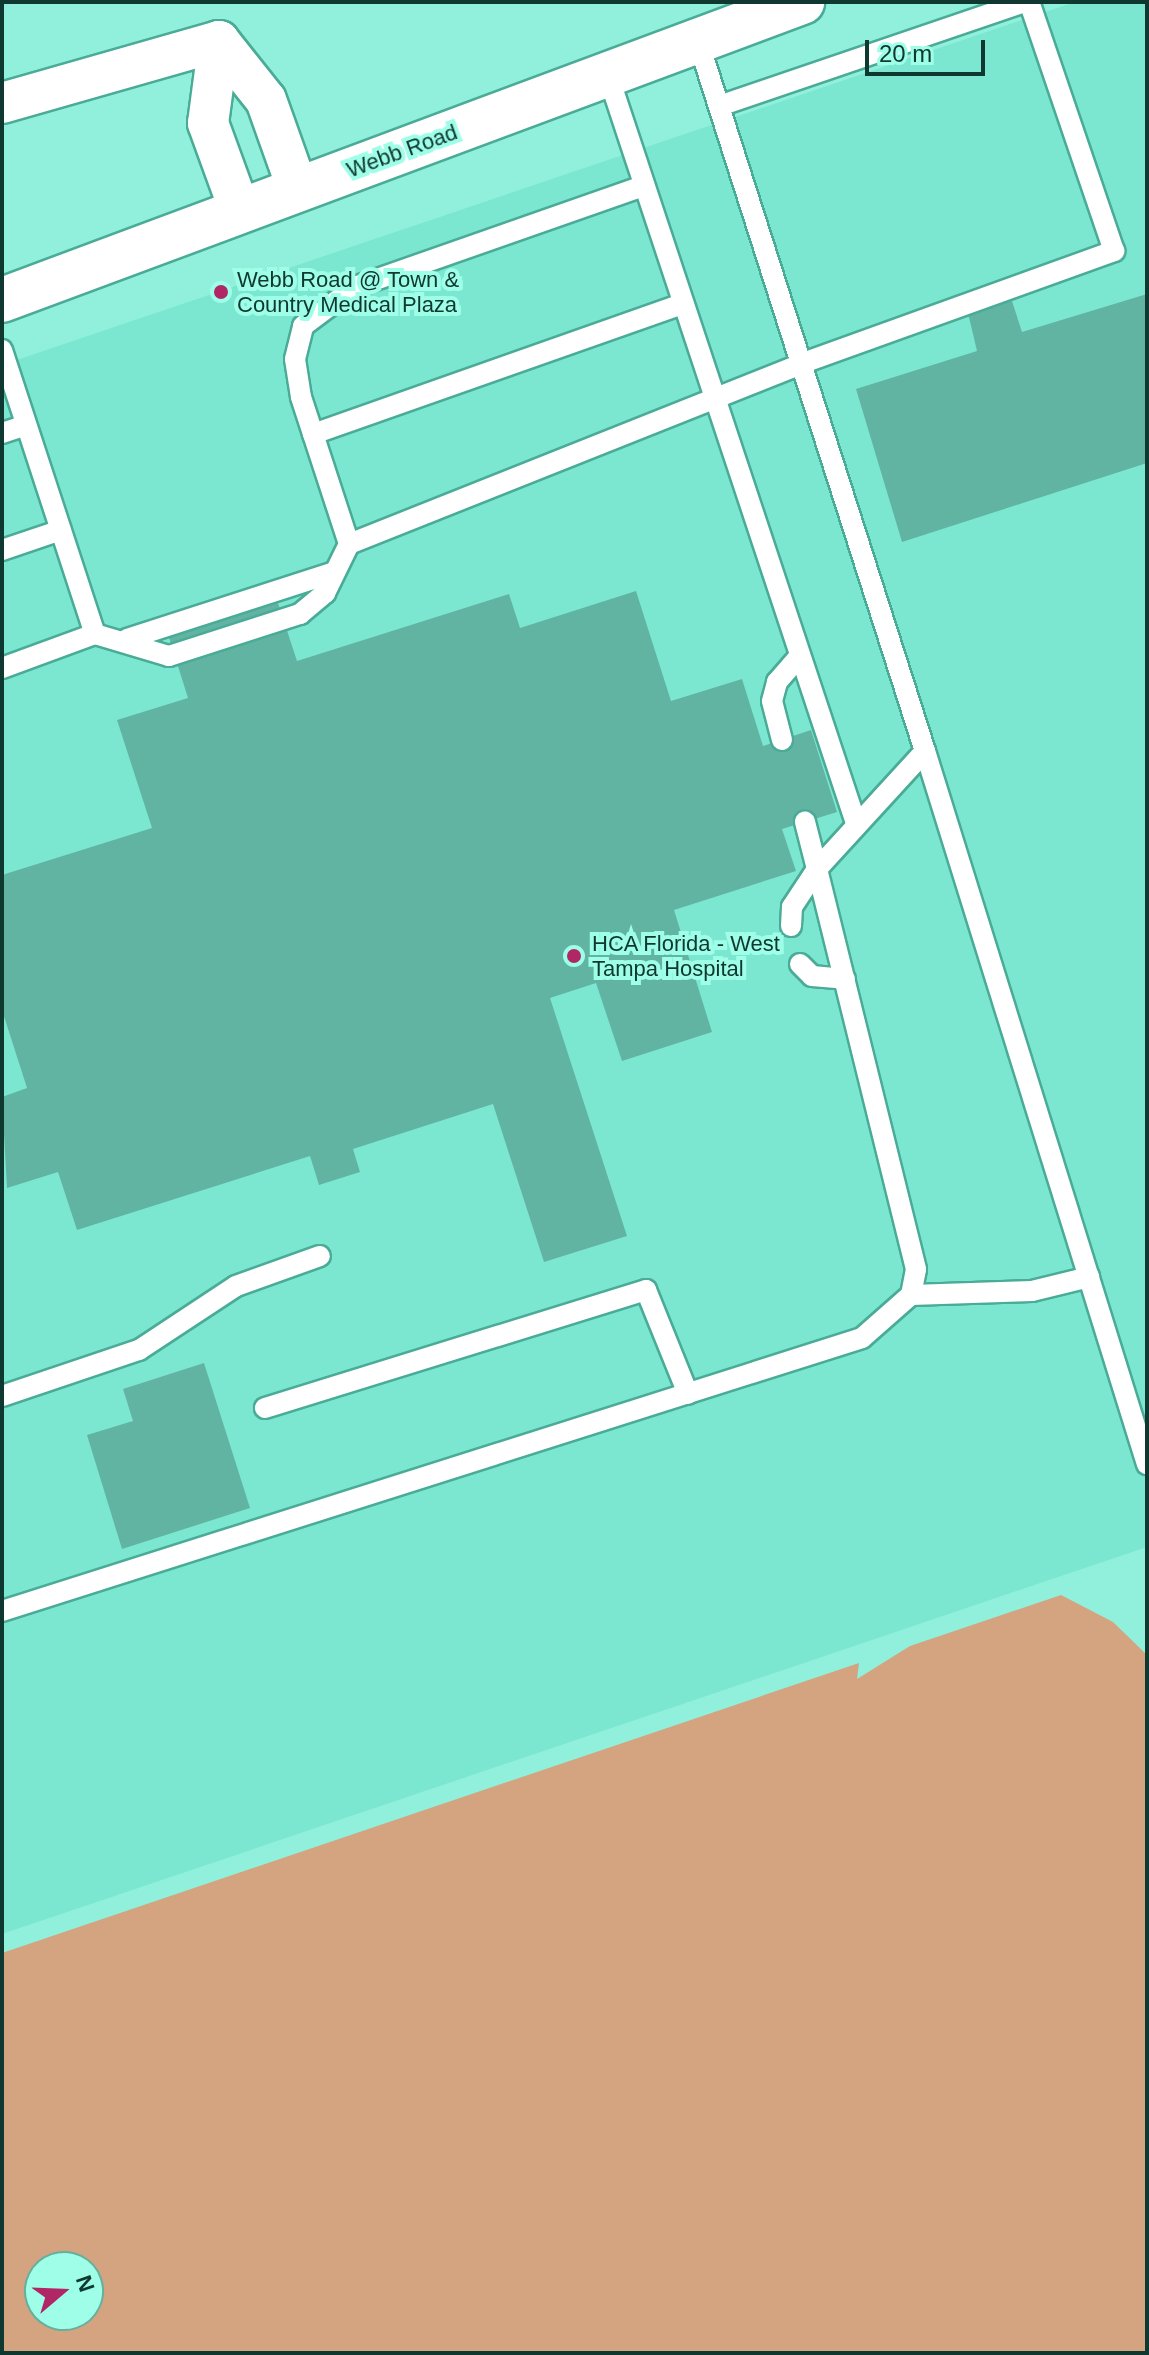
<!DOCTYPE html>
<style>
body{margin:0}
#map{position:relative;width:1149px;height:2355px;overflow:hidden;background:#91f0db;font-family:Arial,sans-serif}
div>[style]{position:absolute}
.built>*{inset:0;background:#7be7d1}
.green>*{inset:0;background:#d4a37f}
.building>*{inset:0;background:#62b4a2}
.roads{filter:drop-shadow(2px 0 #4aab97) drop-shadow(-2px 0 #4aab97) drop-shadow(0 2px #4aab97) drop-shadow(0 -2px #4aab97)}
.lane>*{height:20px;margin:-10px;padding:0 10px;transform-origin:10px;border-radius:10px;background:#fff}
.street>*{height:40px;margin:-20px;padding:0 20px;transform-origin:20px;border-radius:20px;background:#fff}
.secondary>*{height:44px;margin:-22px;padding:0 22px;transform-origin:22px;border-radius:22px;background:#fff}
.dots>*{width:22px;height:22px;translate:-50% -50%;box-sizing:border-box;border:4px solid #9efee8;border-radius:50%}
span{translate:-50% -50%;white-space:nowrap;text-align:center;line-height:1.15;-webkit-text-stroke:8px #9efee8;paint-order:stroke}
.street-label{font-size:22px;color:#0f3831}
.poi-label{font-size:22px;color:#0f3831}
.left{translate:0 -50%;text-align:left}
.frame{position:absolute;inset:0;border:4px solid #0f3831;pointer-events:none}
.north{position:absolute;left:24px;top:2251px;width:80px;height:80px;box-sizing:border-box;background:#9efee8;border:2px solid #65af9f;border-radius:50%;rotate:71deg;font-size:22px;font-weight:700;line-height:32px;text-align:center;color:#0f3831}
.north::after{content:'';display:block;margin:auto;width:28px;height:36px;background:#b12766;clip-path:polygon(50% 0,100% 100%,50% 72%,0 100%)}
.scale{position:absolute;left:865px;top:40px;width:120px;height:36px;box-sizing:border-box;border:4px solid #0f3831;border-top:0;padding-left:10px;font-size:24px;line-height:28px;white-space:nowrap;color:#0f3831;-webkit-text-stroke:6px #9efee8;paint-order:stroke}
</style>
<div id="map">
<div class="built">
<div style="clip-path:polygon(1075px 2px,1147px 2px,1147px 1547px,2px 1934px,2px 365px)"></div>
</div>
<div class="green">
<div style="clip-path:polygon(evenodd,1061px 1595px,1113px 1622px,1147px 1655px,1147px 2353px,2px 2353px,2px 1953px,859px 1663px,857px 1679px,910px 1646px,1061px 1595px,40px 2267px,88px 2267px,88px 2315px,40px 2315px,40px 2267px)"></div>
</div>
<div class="building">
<div style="clip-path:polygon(1147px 294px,1147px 463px,902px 542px,856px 389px,977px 351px,968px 313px,1012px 301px,1022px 332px)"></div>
<div style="clip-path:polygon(636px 591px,671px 701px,742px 679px,763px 746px,811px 730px,837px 812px,782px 829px,796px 871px,674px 910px,712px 1032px,622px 1061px,596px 983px,550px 998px,627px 1236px,544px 1262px,493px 1104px,353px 1149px,360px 1172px,319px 1185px,310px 1156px,77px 1230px,58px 1172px,7px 1188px,2px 1097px,27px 1088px,2px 1010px,2px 875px,152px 828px,117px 720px,188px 698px,166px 628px,275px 594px,297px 661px,509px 594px,520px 628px)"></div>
<div style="clip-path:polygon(204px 1363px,250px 1508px,122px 1549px,87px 1435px,133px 1421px,123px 1389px)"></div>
</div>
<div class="roads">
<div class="lane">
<div style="left:608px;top:75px;width:788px;rotate:71.66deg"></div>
<div style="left:719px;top:106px;width:322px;rotate:-18.8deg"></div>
<div style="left:2px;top:350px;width:299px;rotate:71.9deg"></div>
<div style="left:2px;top:433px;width:25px;rotate:-18deg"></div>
<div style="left:313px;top:434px;width:392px;rotate:-19.4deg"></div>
<div style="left:349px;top:544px;width:155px;rotate:-108.1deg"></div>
<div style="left:301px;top:397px;width:38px;rotate:-99deg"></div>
<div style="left:295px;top:359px;width:34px;rotate:-76deg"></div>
<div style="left:303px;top:326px;width:65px;rotate:-36.9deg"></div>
<div style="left:355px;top:287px;width:306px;rotate:-19.3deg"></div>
<div style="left:2px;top:550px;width:62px;rotate:-18.7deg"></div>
<div style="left:127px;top:639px;width:214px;rotate:-17.9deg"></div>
<div style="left:2px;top:668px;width:99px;rotate:-20.1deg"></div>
<div style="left:95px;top:634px;width:77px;rotate:16.6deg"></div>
<div style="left:169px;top:656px;width:138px;rotate:-17.8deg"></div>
<div style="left:300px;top:614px;width:33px;rotate:-40deg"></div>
<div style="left:325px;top:593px;width:55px;rotate:-63.9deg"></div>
<div style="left:349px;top:544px;width:489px;rotate:-21.7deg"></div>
<div style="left:803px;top:363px;width:331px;rotate:-19.8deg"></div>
<div style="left:1114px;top:251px;width:263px;rotate:-108.8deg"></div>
<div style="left:782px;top:740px;width:40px;rotate:-104.4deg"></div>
<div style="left:772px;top:701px;width:20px;rotate:-75deg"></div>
<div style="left:777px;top:682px;width:35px;rotate:-49deg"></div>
<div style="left:925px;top:751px;width:747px;rotate:72.71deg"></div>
<div style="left:791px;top:926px;width:19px;rotate:-87deg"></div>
<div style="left:792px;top:907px;width:45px;rotate:-56.7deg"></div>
<div style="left:817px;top:869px;width:49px;rotate:-104.3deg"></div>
<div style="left:800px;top:964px;width:17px;rotate:45deg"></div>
<div style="left:812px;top:976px;width:33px;rotate:5deg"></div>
<div style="left:911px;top:1295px;width:121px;rotate:-1.9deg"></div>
<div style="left:1032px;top:1291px;width:59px;rotate:-13.8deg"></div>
<div style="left:2px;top:1396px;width:145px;rotate:-18.6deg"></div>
<div style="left:139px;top:1350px;width:116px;rotate:-33.4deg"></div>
<div style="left:236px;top:1286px;width:89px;rotate:-19.7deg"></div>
<div style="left:265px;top:1408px;width:399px;rotate:-17.2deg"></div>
<div style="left:646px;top:1290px;width:112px;rotate:68deg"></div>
<div style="left:2px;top:1611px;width:902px;rotate:-17.61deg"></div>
<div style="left:862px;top:1338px;width:65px;rotate:-41.3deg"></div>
<div style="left:911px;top:1295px;width:26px;rotate:-79deg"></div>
<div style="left:916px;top:1269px;width:412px;rotate:-103.9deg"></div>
<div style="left:817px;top:869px;width:160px;rotate:-47.5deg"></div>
<div style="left:925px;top:751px;width:745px;rotate:-107.73deg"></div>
</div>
<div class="street">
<div style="left:219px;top:41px;width:83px;rotate:97.6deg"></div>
<div style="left:208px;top:123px;width:94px;rotate:70deg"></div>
<div style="left:219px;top:41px;width:75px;rotate:51.5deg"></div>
<div style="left:266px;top:100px;width:96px;rotate:70.4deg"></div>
<div style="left:2px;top:103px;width:226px;rotate:-15.9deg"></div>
</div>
<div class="secondary">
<div style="left:2px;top:300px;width:854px;rotate:-20.43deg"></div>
</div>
</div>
<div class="dots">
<div style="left:221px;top:292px;background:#b12766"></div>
<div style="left:574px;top:956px;background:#b12766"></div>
</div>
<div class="street-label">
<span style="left:402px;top:151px;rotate:-20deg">Webb Road</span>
</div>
<div class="poi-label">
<span class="left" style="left:237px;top:292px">Webb Road @ Town &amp;<br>Country Medical Plaza</span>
<span class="left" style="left:592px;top:956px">HCA Florida - West<br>Tampa Hospital</span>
</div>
<div class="frame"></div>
<div class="north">N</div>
<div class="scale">20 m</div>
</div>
